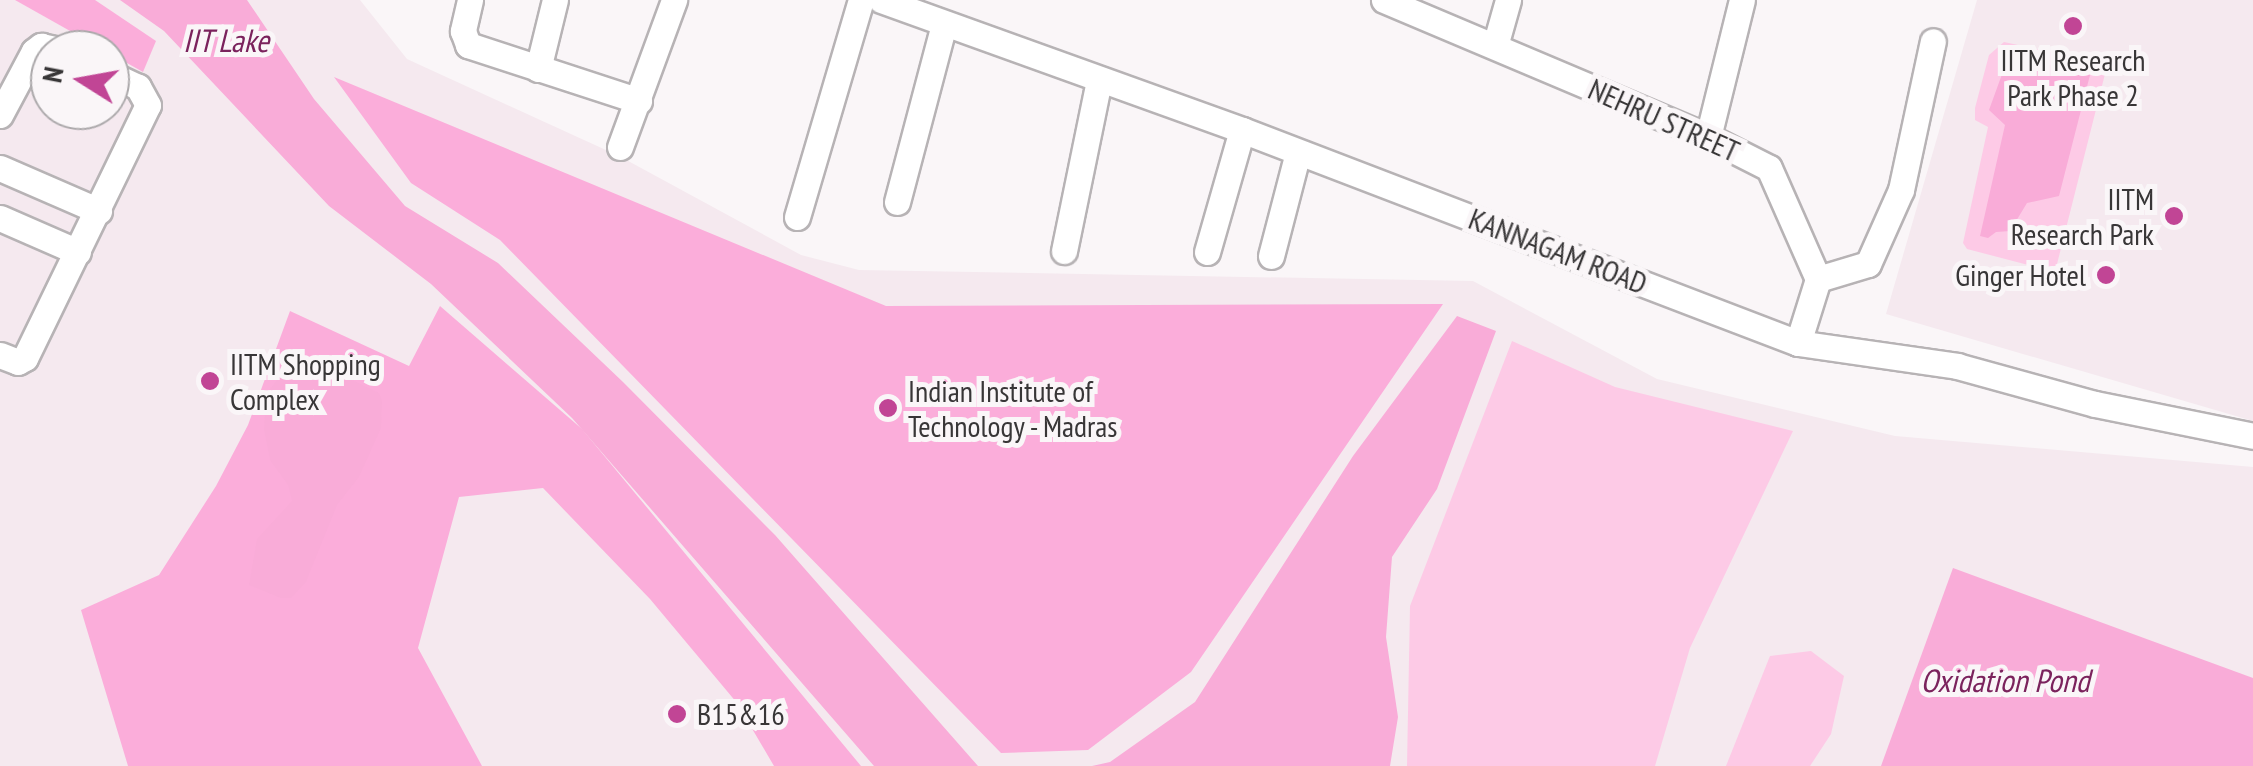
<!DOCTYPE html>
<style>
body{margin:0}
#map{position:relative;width:2253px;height:766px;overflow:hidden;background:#faf6f8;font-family:"PT Sans Narrow",sans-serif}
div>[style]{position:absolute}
.built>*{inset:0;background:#f5e9ef}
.green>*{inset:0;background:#fdcae6}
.forest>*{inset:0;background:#fbadda}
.water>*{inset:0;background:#f9acd8}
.roads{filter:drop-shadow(2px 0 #b7b3b5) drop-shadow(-2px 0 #b7b3b5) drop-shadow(0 2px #b7b3b5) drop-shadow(0 -2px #b7b3b5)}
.minor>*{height:25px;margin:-12.5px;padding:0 12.5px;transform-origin:12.5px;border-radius:12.5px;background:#fff}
.dots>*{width:28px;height:28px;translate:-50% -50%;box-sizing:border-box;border:5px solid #faf6f8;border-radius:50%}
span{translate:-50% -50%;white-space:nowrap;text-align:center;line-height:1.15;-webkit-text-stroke:10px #faf6f8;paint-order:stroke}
.poi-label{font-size:30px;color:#383637}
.right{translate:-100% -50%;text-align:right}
.left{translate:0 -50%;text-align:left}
.street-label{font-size:30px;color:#383637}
.water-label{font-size:32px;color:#7b235d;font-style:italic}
.north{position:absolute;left:30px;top:30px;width:100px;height:100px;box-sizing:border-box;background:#faf6f8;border:2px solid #aca9ab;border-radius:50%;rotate:281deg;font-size:28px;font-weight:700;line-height:40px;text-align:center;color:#383637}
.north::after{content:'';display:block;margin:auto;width:35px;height:45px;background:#c14595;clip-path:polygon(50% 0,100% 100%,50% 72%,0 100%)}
</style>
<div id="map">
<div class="built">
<div style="clip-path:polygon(evenodd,0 0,360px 0,407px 59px,619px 156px,801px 255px,859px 270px,1473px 281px,1657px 379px,1895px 436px,2253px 467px,2253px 766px,0 766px,0 0,50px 50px,110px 50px,110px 110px,50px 110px,50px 50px)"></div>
<div style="clip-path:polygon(1977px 0,2253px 0,2253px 421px,1886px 314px)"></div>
</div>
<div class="green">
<div style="clip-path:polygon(2004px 42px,2102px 63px,2106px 70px,2055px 272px,1967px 249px,1963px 243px,1988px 127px,1975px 120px,1975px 108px,1989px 55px)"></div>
<div style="clip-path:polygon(1512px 341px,1615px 387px,1793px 431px,1690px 648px,1655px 766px,1407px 766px,1410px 606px)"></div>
<div style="clip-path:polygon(1811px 651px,1844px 676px,1831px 734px,1810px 766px,1726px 766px,1770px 656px)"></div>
</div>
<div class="forest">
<div style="clip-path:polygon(15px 0,95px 0,156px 41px,143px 72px)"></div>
<div style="clip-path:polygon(334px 77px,886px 306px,1443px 304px,1191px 672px,1088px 750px,1001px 753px,500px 240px,411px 183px)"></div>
<div style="clip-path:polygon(440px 306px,582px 429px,861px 766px,774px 766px,737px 703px,650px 599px,543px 488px,459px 497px,418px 648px,482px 766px,128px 766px,81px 610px,159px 575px,216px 486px,248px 425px,290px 311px,409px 366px)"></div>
</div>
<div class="water">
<div style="clip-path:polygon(120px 0,247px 0,314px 99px,405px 206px,498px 263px,623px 382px,775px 535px,978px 766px,874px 766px,572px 418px,431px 284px,329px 206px,164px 31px)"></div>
<div style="clip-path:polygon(2009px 55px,2090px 75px,2059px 196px,2027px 203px,2010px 231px,1996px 232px,1988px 238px,1980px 236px,2005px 125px,1989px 110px)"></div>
<div style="clip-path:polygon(1457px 316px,1496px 331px,1437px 489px,1392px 557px,1386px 637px,1398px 717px,1390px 766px,1092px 766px,1110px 762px,1195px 702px,1353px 456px)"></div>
<div style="clip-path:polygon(288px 366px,305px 366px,348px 378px,379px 393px,382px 401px,381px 428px,359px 477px,337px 505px,306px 582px,291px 598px,281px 598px,249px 585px,257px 539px,292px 501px,288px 485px,270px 460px,264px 430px,266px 394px)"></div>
<div style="clip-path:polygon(1953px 568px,2253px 678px,2253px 766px,1881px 766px)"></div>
</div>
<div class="roads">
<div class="minor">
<div style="left:470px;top:0;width:32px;rotate:103deg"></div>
<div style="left:463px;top:31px;width:15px;rotate:70deg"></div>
<div style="left:468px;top:45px;width:180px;rotate:18.1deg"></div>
<div style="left:881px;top:0;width:384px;rotate:19.8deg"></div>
<div style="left:1242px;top:130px;width:595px;rotate:20.96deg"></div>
<div style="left:1798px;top:343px;width:161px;rotate:8.2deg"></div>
<div style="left:1957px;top:366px;width:143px;rotate:15.4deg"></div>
<div style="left:2095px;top:404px;width:161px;rotate:11.4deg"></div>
<div style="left:1384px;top:0;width:352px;rotate:22.9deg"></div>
<div style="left:1708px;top:137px;width:68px;rotate:26.9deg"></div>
<div style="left:1769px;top:168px;width:121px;rotate:66.2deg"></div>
<div style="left:1818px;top:279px;width:67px;rotate:107.4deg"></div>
<div style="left:1495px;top:46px;width:48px;rotate:-74.2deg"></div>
<div style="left:538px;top:69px;width:71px;rotate:-76.2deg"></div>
<div style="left:0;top:115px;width:72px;rotate:-62deg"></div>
<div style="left:34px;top:51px;width:9px;rotate:-36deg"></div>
<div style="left:41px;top:46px;width:19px;rotate:12deg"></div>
<div style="left:1708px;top:137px;width:141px;rotate:-76.1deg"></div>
<div style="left:620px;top:147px;width:157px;rotate:-69.8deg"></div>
<div style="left:0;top:168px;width:108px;rotate:23.5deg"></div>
<div style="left:897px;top:202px;width:184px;rotate:-75.2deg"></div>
<div style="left:797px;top:217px;width:226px;rotate:-73.6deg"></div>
<div style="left:0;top:218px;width:85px;rotate:23.6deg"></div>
<div style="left:1064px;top:251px;width:175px;rotate:-78.4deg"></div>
<div style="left:1207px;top:252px;width:127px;rotate:-74deg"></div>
<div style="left:1271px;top:256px;width:107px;rotate:-75.4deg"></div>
<div style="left:1818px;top:279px;width:52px;rotate:-16.7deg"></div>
<div style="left:1868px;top:264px;width:81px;rotate:-66deg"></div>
<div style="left:1901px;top:190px;width:152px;rotate:-77.9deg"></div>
<div style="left:0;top:355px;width:19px;rotate:21deg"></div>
<div style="left:18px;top:362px;width:8px;rotate:-30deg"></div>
<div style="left:25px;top:358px;width:281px;rotate:-64.1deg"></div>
<div style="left:148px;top:105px;width:21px;rotate:-119deg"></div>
<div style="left:138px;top:87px;width:31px;rotate:-155deg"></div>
</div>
</div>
<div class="dots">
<div style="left:2073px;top:26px;background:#c14595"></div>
<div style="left:2174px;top:216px;background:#c14595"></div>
<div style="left:2106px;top:275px;background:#c14595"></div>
<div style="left:210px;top:381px;background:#c14595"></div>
<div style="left:888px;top:408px;background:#c14595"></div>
<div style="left:677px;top:714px;background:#c14595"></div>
</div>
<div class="poi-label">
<span style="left:2073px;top:77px">IITM Research<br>Park Phase 2</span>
<span class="right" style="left:2154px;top:216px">IITM<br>Research Park</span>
<span class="right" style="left:2086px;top:275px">Ginger Hotel</span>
<span class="left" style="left:230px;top:381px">IITM Shopping<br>Complex</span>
<span class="left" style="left:908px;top:408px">Indian Institute of<br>Technology - Madras</span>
<span class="left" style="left:697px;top:714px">B15&amp;16</span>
</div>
<div class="street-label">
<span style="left:1664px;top:120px;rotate:24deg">NEHRU STREET</span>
<span style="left:1558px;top:251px;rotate:21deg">KANNAGAM ROAD</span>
</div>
<div class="water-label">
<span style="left:226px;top:40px">IIT Lake</span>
<span style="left:2005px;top:680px">Oxidation Pond</span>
</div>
<div class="north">N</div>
</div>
